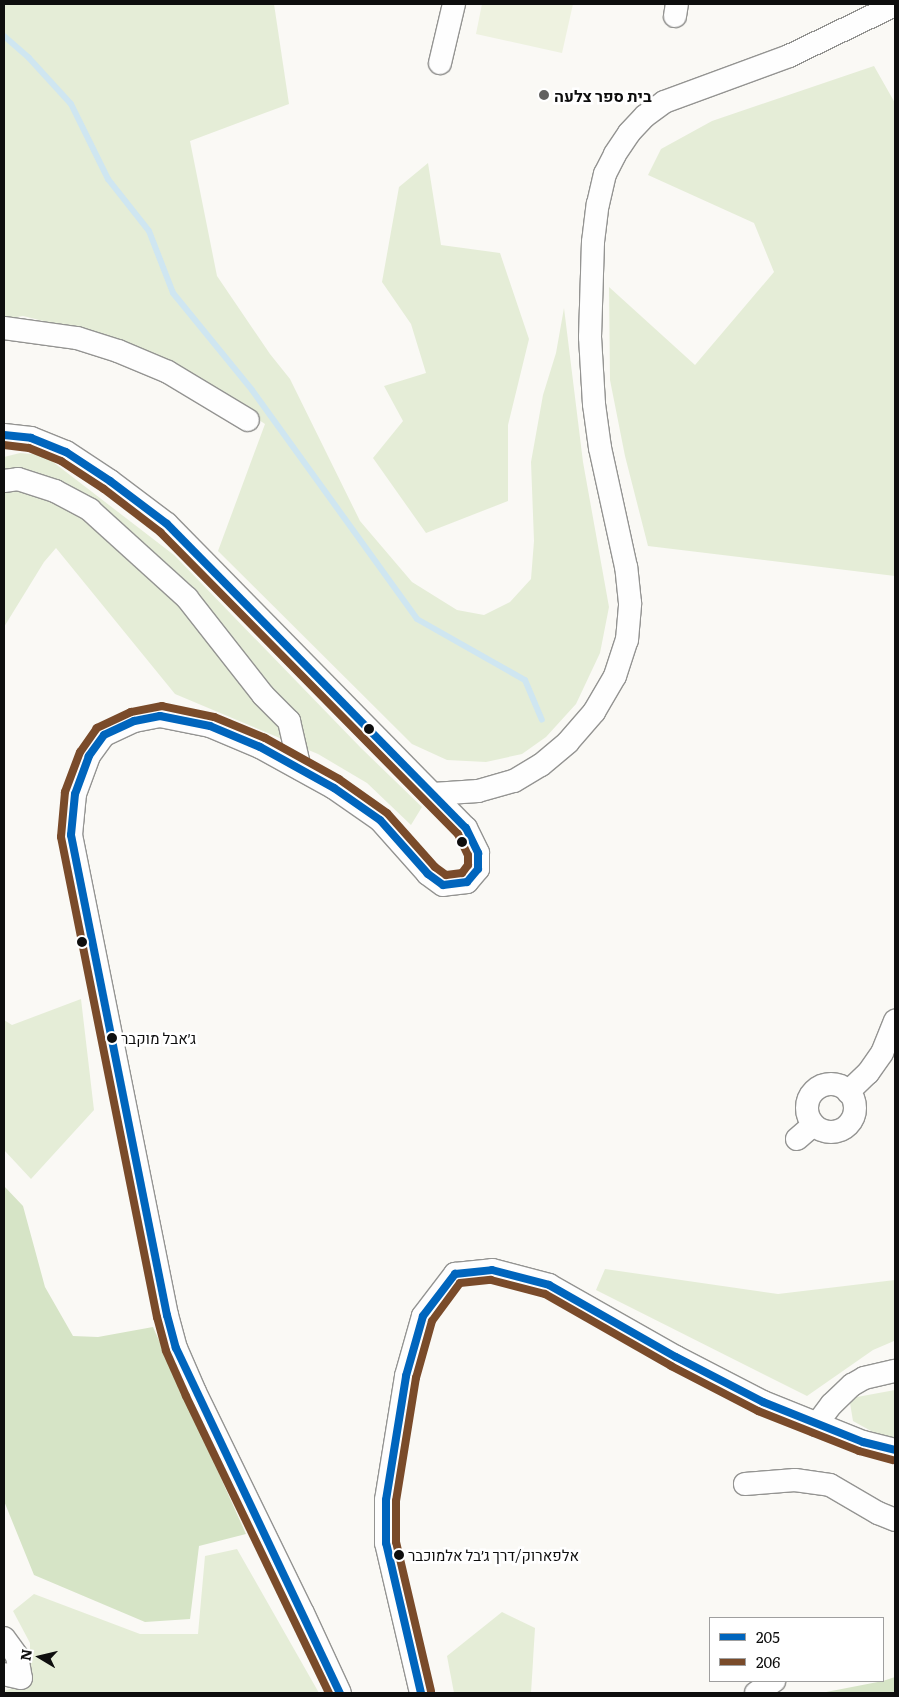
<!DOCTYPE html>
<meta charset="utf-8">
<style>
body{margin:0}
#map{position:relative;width:899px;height:1697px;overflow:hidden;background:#faf9f5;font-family:Literata,Heebo,serif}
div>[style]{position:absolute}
.green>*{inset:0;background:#e5edd7}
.forest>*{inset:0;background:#d6e4c6}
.pitch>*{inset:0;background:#eef2e0}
.stream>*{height:6px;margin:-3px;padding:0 3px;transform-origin:3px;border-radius:3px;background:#cfe6f1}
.roads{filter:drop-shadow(1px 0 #949492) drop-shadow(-1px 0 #949492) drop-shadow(0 1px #949492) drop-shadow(0 -1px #949492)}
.minor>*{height:22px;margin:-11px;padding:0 11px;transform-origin:11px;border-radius:11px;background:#fefefe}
.minor>.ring{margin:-11px;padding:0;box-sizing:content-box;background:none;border:22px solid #fefefe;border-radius:50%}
.bus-1>*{height:8px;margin:-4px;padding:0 4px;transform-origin:4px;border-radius:4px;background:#0065bd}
.bus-2>*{height:8px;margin:-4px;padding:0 4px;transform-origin:4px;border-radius:4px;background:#7a4b2a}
.dots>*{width:14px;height:14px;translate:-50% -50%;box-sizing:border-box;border:2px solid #fff;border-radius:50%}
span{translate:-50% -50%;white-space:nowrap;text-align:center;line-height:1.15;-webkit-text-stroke:5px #fff;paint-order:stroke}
.bus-label{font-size:15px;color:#0e0e0e}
.left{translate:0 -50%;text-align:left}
.poi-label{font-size:16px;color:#0e0e0e;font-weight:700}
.frame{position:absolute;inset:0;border:5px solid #0e0e0e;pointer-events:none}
.legend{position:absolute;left:709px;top:1617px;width:175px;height:65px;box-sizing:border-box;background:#fff;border:1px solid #9f9f9f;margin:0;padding:6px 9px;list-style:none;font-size:15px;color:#0e0e0e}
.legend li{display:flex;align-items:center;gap:10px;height:25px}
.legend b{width:25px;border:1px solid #9f9f9f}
.north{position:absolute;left:15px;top:1632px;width:50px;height:50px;-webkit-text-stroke:4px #fff;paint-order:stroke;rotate:279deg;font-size:14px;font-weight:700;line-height:20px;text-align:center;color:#0e0e0e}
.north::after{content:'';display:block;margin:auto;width:18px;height:22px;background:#0e0e0e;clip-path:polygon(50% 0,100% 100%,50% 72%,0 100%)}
</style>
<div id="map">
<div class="green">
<div style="clip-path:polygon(4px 4px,274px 4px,289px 104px,190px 141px,217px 276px,270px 354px,290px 379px,360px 521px,412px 582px,457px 610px,484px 615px,510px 602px,531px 579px,534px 541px,531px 462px,543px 395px,556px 353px,564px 308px,583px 462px,609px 607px,600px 653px,576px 704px,546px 737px,522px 754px,486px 762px,447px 760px,412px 744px,218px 551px,265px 424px,171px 363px,84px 331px,23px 316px,4px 319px)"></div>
<div style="clip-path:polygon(874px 66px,895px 103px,895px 576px,648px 546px,625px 456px,610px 380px,609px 287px,695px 365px,774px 272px,754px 223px,648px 175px,661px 149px,712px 121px)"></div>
<div style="clip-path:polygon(428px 163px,441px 245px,500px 253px,529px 339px,508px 425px,508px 501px,426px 533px,373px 458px,403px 421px,384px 386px,426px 373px,411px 324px,382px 282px,399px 187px)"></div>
<div style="clip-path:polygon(20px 453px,44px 455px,174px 555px,361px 748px,422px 807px,411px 825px,367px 783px,318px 754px,175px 694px,56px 548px,44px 562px,4px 627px,4px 457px)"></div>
<div style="clip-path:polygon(81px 999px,94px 1110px,31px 1179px,4px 1150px,4px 1020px,12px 1025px)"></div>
<div style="clip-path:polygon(605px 1269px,778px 1294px,895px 1280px,894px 1341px,873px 1350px,807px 1396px,596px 1290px)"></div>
<div style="clip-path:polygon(895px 1390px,895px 1439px,873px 1432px,853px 1421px,850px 1403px,857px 1397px)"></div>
<div style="clip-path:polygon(237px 1549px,319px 1693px,4px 1693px,4px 1691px,24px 1684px,30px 1669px,30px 1643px,13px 1611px,34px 1594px,140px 1634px,198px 1634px,205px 1556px)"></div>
<div style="clip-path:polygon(502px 1612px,535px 1628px,531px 1693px,454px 1693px,447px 1656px)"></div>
</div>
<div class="forest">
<div style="clip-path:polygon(4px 1186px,23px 1206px,45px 1287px,73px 1336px,98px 1337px,153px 1327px,246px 1534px,199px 1546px,190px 1619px,145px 1622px,34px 1575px,4px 1501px)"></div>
<div style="clip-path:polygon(895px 1677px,895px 1693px,821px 1693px,883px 1681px)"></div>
</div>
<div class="pitch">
<div style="clip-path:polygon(482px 4px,573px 4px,562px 53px,476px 34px)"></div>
</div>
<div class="stream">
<div style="left:4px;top:36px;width:33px;rotate:41deg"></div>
<div style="left:29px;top:58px;width:62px;rotate:47.6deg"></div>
<div style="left:71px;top:104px;width:84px;rotate:63.7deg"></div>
<div style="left:108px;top:179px;width:66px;rotate:51.7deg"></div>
<div style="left:149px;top:231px;width:66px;rotate:68.8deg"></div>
<div style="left:173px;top:293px;width:125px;rotate:50.8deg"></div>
<div style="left:252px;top:390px;width:282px;rotate:54.2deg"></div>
<div style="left:417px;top:619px;width:124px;rotate:29.5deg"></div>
<div style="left:525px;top:680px;width:43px;rotate:67deg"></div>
</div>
<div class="roads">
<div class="minor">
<div style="left:675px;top:16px;width:12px;rotate:-81deg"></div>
<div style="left:440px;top:63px;width:61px;rotate:-76.7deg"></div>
<div style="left:4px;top:328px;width:74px;rotate:7.8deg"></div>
<div style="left:77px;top:338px;width:43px;rotate:17.6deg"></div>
<div style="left:118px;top:351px;width:54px;rotate:22.8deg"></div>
<div style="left:168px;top:372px;width:93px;rotate:31deg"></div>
<div style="left:4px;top:435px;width:27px;rotate:6deg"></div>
<div style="left:31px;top:438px;width:38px;rotate:22deg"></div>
<div style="left:66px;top:452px;width:53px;rotate:33.4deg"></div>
<div style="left:110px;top:481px;width:71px;rotate:37deg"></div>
<div style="left:167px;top:524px;width:426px;rotate:45.5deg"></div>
<div style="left:466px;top:828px;width:28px;rotate:64deg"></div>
<div style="left:478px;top:853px;width:16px;rotate:90deg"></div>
<div style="left:478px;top:869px;width:17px;rotate:130deg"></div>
<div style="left:467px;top:882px;width:24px;rotate:173deg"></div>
<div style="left:443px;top:885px;width:19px;rotate:-144deg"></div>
<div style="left:428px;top:874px;width:72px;rotate:-131.6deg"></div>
<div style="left:380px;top:820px;width:56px;rotate:-145.2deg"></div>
<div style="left:334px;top:788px;width:85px;rotate:-151deg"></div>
<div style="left:260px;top:747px;width:54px;rotate:-157.2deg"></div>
<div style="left:210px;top:726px;width:51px;rotate:-168.7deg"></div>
<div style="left:160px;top:716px;width:26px;rotate:169deg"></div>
<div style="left:134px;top:721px;width:33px;rotate:155deg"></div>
<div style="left:104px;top:735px;width:26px;rotate:126deg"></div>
<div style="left:89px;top:756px;width:40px;rotate:110.2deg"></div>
<div style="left:75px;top:794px;width:41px;rotate:95.6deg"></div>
<div style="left:71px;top:835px;width:490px;rotate:78.7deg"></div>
<div style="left:167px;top:1315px;width:34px;rotate:75deg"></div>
<div style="left:176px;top:1348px;width:48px;rotate:66.6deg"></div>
<div style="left:195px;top:1392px;width:246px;rotate:64deg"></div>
<div style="left:303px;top:1613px;width:88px;rotate:65.2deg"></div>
<div style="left:4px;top:481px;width:14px;rotate:-8deg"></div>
<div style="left:18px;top:479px;width:39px;rotate:18deg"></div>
<div style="left:55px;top:491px;width:40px;rotate:28deg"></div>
<div style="left:90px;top:510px;width:131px;rotate:42.2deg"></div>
<div style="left:187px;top:598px;width:123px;rotate:51.9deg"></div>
<div style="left:263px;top:695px;width:37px;rotate:45deg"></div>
<div style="left:289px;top:721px;width:49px;rotate:77.1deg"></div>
<div style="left:433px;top:794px;width:45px;rotate:-3.8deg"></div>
<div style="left:478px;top:791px;width:37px;rotate:-16deg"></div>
<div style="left:514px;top:781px;width:31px;rotate:-31deg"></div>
<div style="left:541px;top:765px;width:35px;rotate:-40deg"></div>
<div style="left:568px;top:742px;width:40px;rotate:-49deg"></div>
<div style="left:594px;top:712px;width:42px;rotate:-59.7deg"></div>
<div style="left:615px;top:676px;width:38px;rotate:-72deg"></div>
<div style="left:627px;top:640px;width:37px;rotate:-85deg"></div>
<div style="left:630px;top:603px;width:36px;rotate:-96deg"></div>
<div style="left:626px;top:567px;width:122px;rotate:-102.3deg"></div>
<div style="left:600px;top:448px;width:44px;rotate:-97.8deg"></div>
<div style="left:594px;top:404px;width:67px;rotate:-93.4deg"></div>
<div style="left:590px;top:337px;width:95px;rotate:-88.2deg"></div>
<div style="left:593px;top:242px;width:38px;rotate:-83deg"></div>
<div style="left:598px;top:204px;width:31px;rotate:-77deg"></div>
<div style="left:605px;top:174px;width:22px;rotate:-63deg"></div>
<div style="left:615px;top:154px;width:25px;rotate:-56deg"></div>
<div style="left:629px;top:133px;width:23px;rotate:-47deg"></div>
<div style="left:645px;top:116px;width:24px;rotate:-36deg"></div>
<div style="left:664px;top:102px;width:133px;rotate:-20.2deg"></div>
<div style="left:789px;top:56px;width:118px;rotate:-25.7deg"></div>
<div class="ring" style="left:807px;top:1084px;width:26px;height:26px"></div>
<div style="left:848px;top:1092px;width:28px;rotate:-44deg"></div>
<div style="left:868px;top:1073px;width:24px;rotate:-55deg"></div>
<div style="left:882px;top:1053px;width:35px;rotate:-68deg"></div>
<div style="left:797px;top:1139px;width:21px;rotate:-41deg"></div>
<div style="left:816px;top:1425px;width:26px;rotate:-53deg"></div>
<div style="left:832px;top:1404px;width:28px;rotate:-44deg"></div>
<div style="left:852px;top:1385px;width:14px;rotate:-30deg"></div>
<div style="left:864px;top:1378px;width:32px;rotate:-13deg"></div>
<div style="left:745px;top:1484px;width:50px;rotate:-4.6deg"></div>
<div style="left:795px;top:1480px;width:35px;rotate:8deg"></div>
<div style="left:830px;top:1485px;width:56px;rotate:30.3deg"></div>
<div style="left:878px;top:1513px;width:18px;rotate:22deg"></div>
<div style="left:4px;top:1638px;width:22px;rotate:54deg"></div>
<div style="left:17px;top:1656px;width:22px;rotate:80deg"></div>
<div style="left:21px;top:1678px;width:17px;rotate:-167deg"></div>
<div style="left:421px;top:1693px;width:154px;rotate:-103.1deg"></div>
<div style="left:386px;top:1543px;width:43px;rotate:-90deg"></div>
<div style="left:386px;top:1500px;width:126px;rotate:-80.8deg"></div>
<div style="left:406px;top:1376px;width:62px;rotate:-74.2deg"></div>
<div style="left:423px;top:1316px;width:53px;rotate:-52.7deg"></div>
<div style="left:455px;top:1274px;width:37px;rotate:-6deg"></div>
<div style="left:492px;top:1270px;width:59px;rotate:14.7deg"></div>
<div style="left:549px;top:1285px;width:146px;rotate:29.6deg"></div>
<div style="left:676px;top:1357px;width:98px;rotate:27.3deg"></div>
<div style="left:763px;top:1402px;width:108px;rotate:21.8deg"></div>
<div style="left:863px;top:1442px;width:33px;rotate:14deg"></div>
<div style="left:756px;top:1693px;width:22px;rotate:-34deg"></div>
</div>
</div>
<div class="bus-1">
<div style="left:4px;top:435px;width:27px;rotate:6deg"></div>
<div style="left:31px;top:438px;width:38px;rotate:22deg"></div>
<div style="left:66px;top:452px;width:53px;rotate:33.4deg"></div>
<div style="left:110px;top:481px;width:71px;rotate:37deg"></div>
<div style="left:167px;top:524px;width:426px;rotate:45.5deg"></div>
<div style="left:466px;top:828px;width:28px;rotate:64deg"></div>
<div style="left:478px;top:853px;width:16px;rotate:90deg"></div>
<div style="left:478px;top:869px;width:17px;rotate:130deg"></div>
<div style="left:467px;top:882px;width:24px;rotate:173deg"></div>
<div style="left:443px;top:885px;width:19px;rotate:-144deg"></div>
<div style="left:428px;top:874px;width:72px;rotate:-131.6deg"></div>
<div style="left:380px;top:820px;width:56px;rotate:-145.2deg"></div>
<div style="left:334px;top:788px;width:85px;rotate:-151deg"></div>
<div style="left:260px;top:747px;width:54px;rotate:-157.2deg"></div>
<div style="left:210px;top:726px;width:51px;rotate:-168.7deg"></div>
<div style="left:160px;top:716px;width:26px;rotate:169deg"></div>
<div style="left:134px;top:721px;width:33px;rotate:155deg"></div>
<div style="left:104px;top:735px;width:26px;rotate:126deg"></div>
<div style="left:89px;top:756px;width:40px;rotate:110.2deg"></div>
<div style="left:75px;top:794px;width:41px;rotate:95.6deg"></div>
<div style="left:71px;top:835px;width:490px;rotate:78.7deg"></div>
<div style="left:167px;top:1315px;width:34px;rotate:75deg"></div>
<div style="left:176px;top:1348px;width:382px;rotate:64.6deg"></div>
<div style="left:421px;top:1693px;width:154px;rotate:-103.1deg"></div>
<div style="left:386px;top:1543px;width:43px;rotate:-90deg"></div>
<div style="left:386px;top:1500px;width:126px;rotate:-80.8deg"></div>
<div style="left:406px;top:1376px;width:62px;rotate:-74.2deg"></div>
<div style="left:423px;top:1316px;width:53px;rotate:-52.7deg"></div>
<div style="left:455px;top:1274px;width:37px;rotate:-6deg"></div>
<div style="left:492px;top:1270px;width:59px;rotate:14.7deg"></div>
<div style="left:549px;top:1285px;width:146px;rotate:29.6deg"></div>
<div style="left:676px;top:1357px;width:98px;rotate:27.3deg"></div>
<div style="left:763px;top:1402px;width:108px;rotate:21.8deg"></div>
<div style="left:863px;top:1442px;width:33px;rotate:14deg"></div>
</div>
<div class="bus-2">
<div style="left:4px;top:445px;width:25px;rotate:7deg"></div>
<div style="left:29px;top:448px;width:35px;rotate:22deg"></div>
<div style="left:61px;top:461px;width:51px;rotate:33.1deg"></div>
<div style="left:104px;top:489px;width:71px;rotate:37.5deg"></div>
<div style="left:160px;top:532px;width:424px;rotate:45.4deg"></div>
<div style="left:458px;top:834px;width:23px;rotate:65deg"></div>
<div style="left:468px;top:855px;width:10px;rotate:90deg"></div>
<div style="left:468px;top:865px;width:10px;rotate:127deg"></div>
<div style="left:462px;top:873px;width:16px;rotate:173deg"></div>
<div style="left:446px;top:875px;width:14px;rotate:-144deg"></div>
<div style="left:435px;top:867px;width:72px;rotate:-131.6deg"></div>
<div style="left:387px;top:813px;width:59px;rotate:-144.7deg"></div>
<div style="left:339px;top:779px;width:85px;rotate:-151deg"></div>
<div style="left:265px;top:738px;width:55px;rotate:-157.6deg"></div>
<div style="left:214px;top:717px;width:53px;rotate:-168.1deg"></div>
<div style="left:162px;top:706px;width:32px;rotate:169deg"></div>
<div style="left:131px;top:712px;width:38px;rotate:155deg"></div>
<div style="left:97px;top:728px;width:29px;rotate:125deg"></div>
<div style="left:80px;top:752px;width:43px;rotate:110.6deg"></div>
<div style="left:65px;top:792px;width:45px;rotate:95.1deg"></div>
<div style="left:61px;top:837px;width:490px;rotate:78.7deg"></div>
<div style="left:157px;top:1317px;width:35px;rotate:75deg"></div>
<div style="left:166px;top:1351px;width:49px;rotate:66deg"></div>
<div style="left:186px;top:1396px;width:330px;rotate:64.3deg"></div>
<div style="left:431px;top:1691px;width:153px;rotate:-103.2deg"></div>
<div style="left:396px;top:1542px;width:41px;rotate:-90deg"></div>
<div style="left:396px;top:1501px;width:125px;rotate:-80.8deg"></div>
<div style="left:416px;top:1378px;width:59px;rotate:-74.3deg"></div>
<div style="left:432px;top:1321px;width:47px;rotate:-53.6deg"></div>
<div style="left:460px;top:1283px;width:31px;rotate:-6deg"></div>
<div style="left:491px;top:1280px;width:56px;rotate:14.5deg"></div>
<div style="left:545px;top:1294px;width:145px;rotate:29.7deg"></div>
<div style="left:671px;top:1366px;width:98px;rotate:27.3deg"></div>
<div style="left:758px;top:1411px;width:109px;rotate:21.6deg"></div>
<div style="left:859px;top:1451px;width:35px;rotate:15deg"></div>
</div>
<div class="dots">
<div style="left:544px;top:95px;background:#61605f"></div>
<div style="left:369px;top:729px;background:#0e0e0e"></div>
<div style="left:462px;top:842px;background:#0e0e0e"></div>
<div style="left:82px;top:942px;background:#0e0e0e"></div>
<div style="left:112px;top:1038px;background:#0e0e0e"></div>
<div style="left:399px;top:1555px;background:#0e0e0e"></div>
</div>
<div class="bus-label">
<span class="left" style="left:121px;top:1038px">ג׳אבל מוקבר</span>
<span class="left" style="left:408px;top:1555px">אלפארוק/דרך ג׳בל אלמוכבר</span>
</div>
<div class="poi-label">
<span class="left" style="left:554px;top:95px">בית ספר צלעה</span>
</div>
<div class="frame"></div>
<ul class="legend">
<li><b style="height:6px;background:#0065bd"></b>205</li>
<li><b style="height:6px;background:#7a4b2a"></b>206</li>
</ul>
<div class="north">N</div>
</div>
